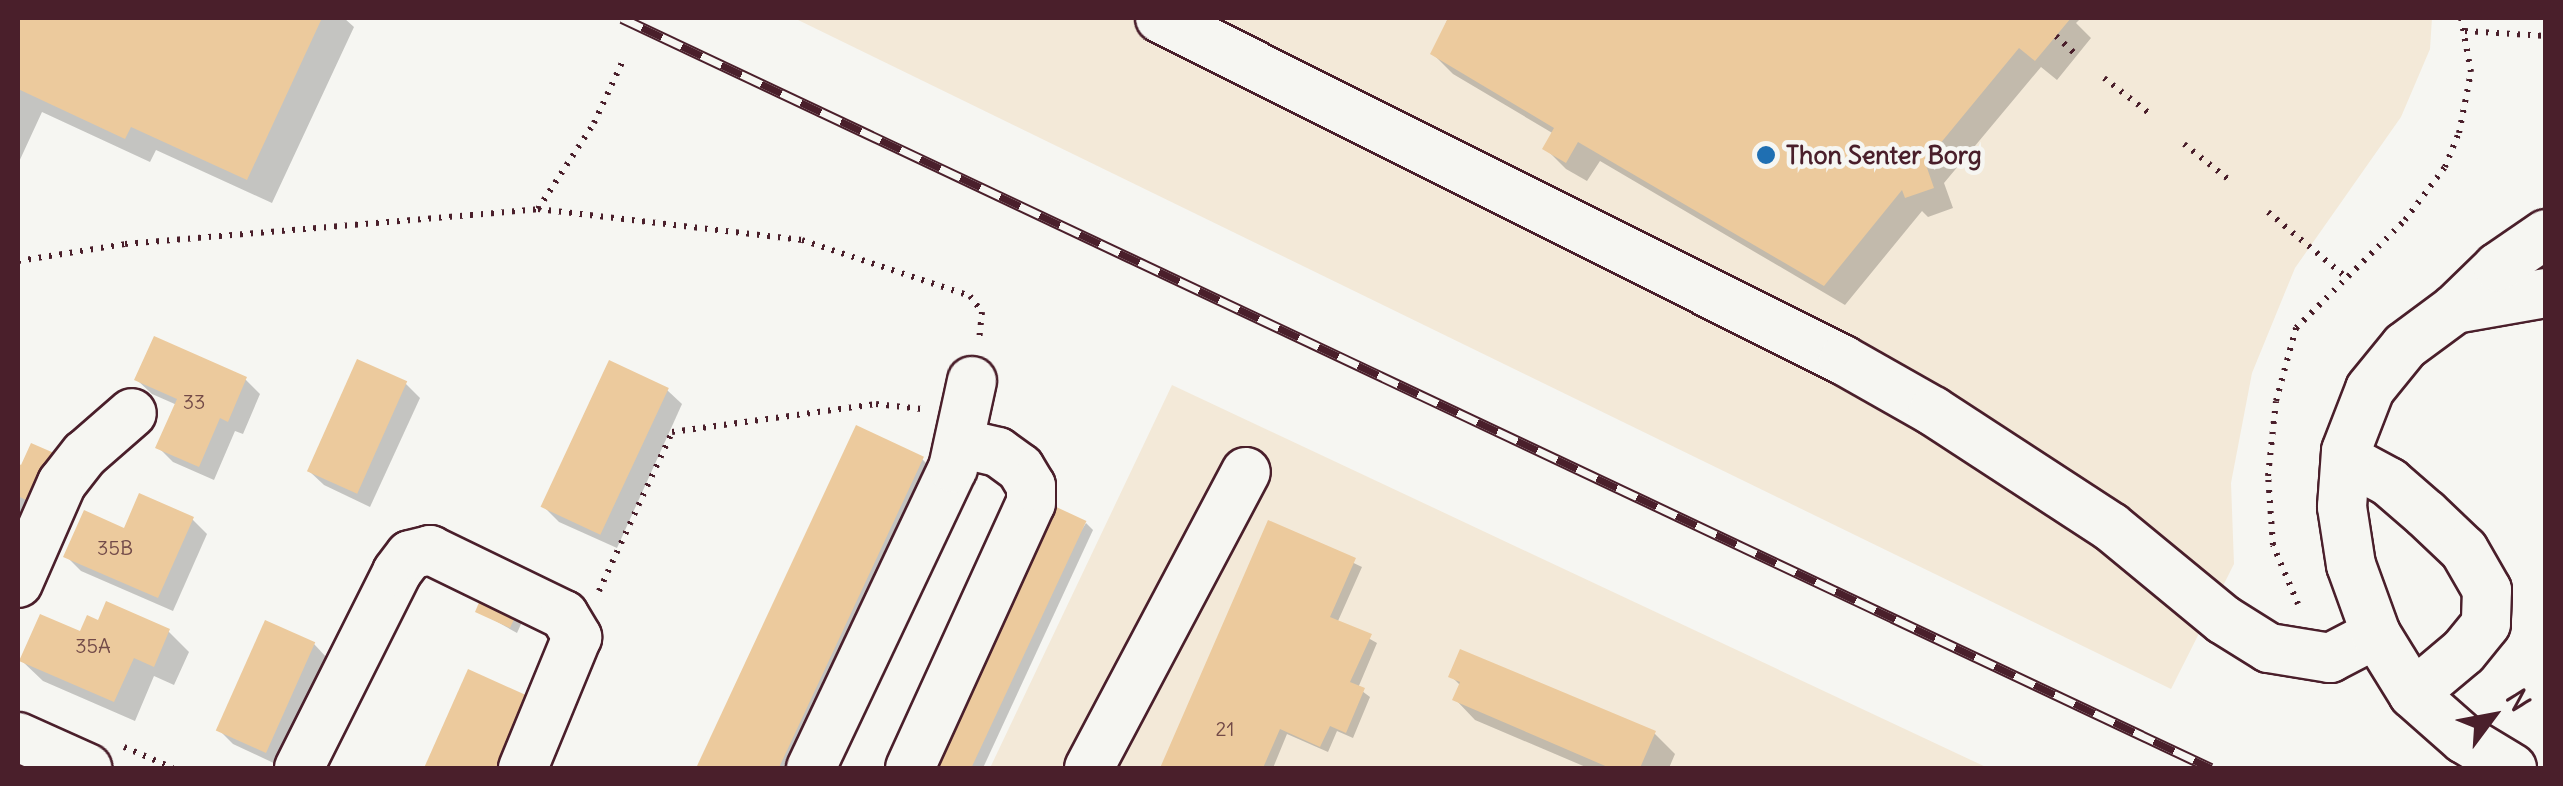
<!DOCTYPE html>
<style>
body{margin:0}
#map{position:relative;width:2563px;height:786px;overflow:hidden;background:#f6f6f2;font-family:Delius,sans-serif}
div>[style]{position:absolute}
.built>*{inset:0;background:#f3e9d8}
.shadow>*{inset:0;background:#0003}
.building>*{inset:0;background:#ecca9d;transform-origin:0 0}
.path>*{height:6px;margin-top:-3px;transform-origin:0;background:repeating-linear-gradient(90deg,#4a1f2b 0 2.5px,transparent 0 10.5px)}
.roads{filter:drop-shadow(2px 0 #4a1f2b) drop-shadow(-2px 0 #4a1f2b) drop-shadow(0 2px #4a1f2b) drop-shadow(0 -2px #4a1f2b)}
.minor>*{height:48px;margin:-24px;padding:0 24px;transform-origin:24px;border-radius:24px;background:#f6f6f2}
.rail>*{height:11px;margin-top:-5.5px;transform-origin:0;background:repeating-linear-gradient(90deg,#f6f6f2 0 22px,#4a1f2b 0 44px);box-sizing:border-box;border-block:2px solid #4a1f2b}
.dots>*{width:28px;height:28px;translate:-50% -50%;box-sizing:border-box;border:5px solid #f6f6f2;border-radius:50%}
span{translate:-50% -50%;white-space:nowrap;text-align:center;line-height:1.15;-webkit-text-stroke:9px #f6f6f2;paint-order:stroke}
.number-label{font-size:20px;color:#724a48}
.number-label span{-webkit-text-stroke-width:0}
.poi-label{font-size:25px;color:#4a1f2b;font-weight:700}
.left{translate:0 -50%;text-align:left}
.frame{position:absolute;inset:0;border:20px solid #4a1f2b;pointer-events:none}
.north{position:absolute;left:2443px;top:666px;width:100px;height:100px;-webkit-text-stroke:8px #f6f6f2;paint-order:stroke;rotate:58deg;font-size:28px;font-weight:700;line-height:40px;text-align:center;color:#4a1f2b}
.north::after{content:'';display:block;margin:auto;width:35px;height:45px;background:#4a1f2b;clip-path:polygon(50% 0,100% 100%,50% 72%,0 100%)}
</style>
<div id="map">
<div class="built">
<div style="clip-path:polygon(794px 18px,2432px 18px,2430px 49px,2401px 117px,2295px 268px,2252px 373px,2231px 483px,2234px 564px,2171px 689px)"></div>
<div style="clip-path:polygon(1172px 385px,1988px 768px,990px 768px)"></div>
</div>
<div class="shadow">
<div style="clip-path:polygon(18px 18px,344px 18px,354px 27px,272px 203px,156px 150px,150px 162px,42px 112px,18px 164px)"></div>
<div style="clip-path:polygon(1448px 18px,2081px 18px,2076px 23px,2091px 38px,2057px 80px,2041px 67px,1944px 183px,1953px 208px,1928px 217px,1922px 211px,1845px 305px,1600px 161px,1587px 181px,1566px 169px,1545px 148px,1554px 134px,1453px 74px,1433px 54px)"></div>
<div style="clip-path:polygon(137px 380px,246px 380px,260px 394px,243px 434px,235px 431px,214px 480px,173px 462px,158px 447px,177px 405px,152px 394px)"></div>
<div style="clip-path:polygon(405px 383px,420px 398px,370px 507px,324px 485px,309px 471px)"></div>
<div style="clip-path:polygon(667px 390px,682px 404px,617px 548px,559px 522px,545px 508px)"></div>
<div style="clip-path:polygon(857px 429px,922px 459px,947px 484px,818px 768px,703px 768px)"></div>
<div style="clip-path:polygon(53px 455px,67px 469px,18px 533px,18px 466px,22px 468px)"></div>
<div style="clip-path:polygon(192px 519px,207px 534px,173px 611px,81px 571px,66px 556px)"></div>
<div style="clip-path:polygon(1086px 523px,1093px 530px,983px 768px,933px 768px)"></div>
<div style="clip-path:polygon(1270px 523px,1362px 567px,1338px 621px,1377px 643px,1358px 688px,1370px 697px,1353px 738px,1337px 731px,1328px 752px,1287px 734px,1273px 768px,1162px 768px)"></div>
<div style="clip-path:polygon(478px 611px,526px 613px,517px 633px)"></div>
<div style="clip-path:polygon(168px 631px,189px 652px,174px 685px,154px 676px,135px 721px,43px 681px,22px 661px,81px 635px)"></div>
<div style="clip-path:polygon(314px 644px,328px 659px,280px 766px,233px 744px,219px 730px)"></div>
<div style="clip-path:polygon(469px 672px,527px 698px,517px 768px,426px 768px)"></div>
<div style="clip-path:polygon(1451px 676px,1655px 734px,1675px 754px,1669px 768px,1588px 768px,1475px 720px,1455px 699px,1461px 686px)"></div>
</div>
<div class="building">
<div style="clip-path:polygon(18px 18px,322px 18px,247px 180px,131px 127px,125px 139px,18px 89px)"></div>
<div style="clip-path:polygon(1448px 18px,2071px 18px,2035px 61px,2019px 48px,1925px 162px,1934px 188px,1905px 198px,1902px 190px,1824px 286px,1578px 142px,1566px 163px,1542px 149px,1554px 128px,1430px 54px)"></div>
<div style="clip-path:polygon(154px 336px,247px 377px,228px 422px,220px 418px,199px 467px,155px 448px,177px 399px,134px 380px)"></div>
<div style="left:357px;top:359px;width:55px;height:123px;rotate:24deg"></div>
<div style="left:609px;top:360px;width:66px;height:162px;rotate:25deg"></div>
<div style="left:856px;top:425px;width:75px;height:377px;rotate:25deg"></div>
<div style="clip-path:polygon(31px 443px,54px 453px,32px 503px,18px 496px,18px 463px,21px 465px)"></div>
<div style="clip-path:polygon(139px 493px,194px 517px,158px 598px,63px 557px,84px 510px,124px 528px)"></div>
<div style="left:1052px;top:505px;width:38px;height:289px;rotate:25deg"></div>
<div style="clip-path:polygon(1268px 520px,1356px 558px,1330px 617px,1372px 634px,1350px 682px,1365px 688px,1346px 733px,1330px 726px,1320px 747px,1280px 729px,1263px 768px,1160px 768px)"></div>
<div style="clip-path:polygon(483px 593px,521px 604px,510px 628px,475px 612px)"></div>
<div style="clip-path:polygon(106px 601px,170px 629px,154px 667px,134px 658px,114px 702px,19px 661px,40px 614px,80px 631px,87px 615px,98px 620px)"></div>
<div style="left:265px;top:620px;width:55px;height:121px;rotate:24deg"></div>
<div style="clip-path:polygon(1460px 649px,1656px 731px,1640px 768px,1610px 768px,1452px 700px,1460px 682px,1448px 677px)"></div>
<div style="clip-path:polygon(468px 669px,528px 696px,496px 768px,424px 768px)"></div>
</div>
<div class="path">
<div style="left:2465px;top:31px;width:81px;rotate:3.5deg"></div>
<div style="left:2056px;top:36px;width:26px;rotate:43deg"></div>
<div style="left:2104px;top:78px;width:57px;rotate:37.9deg"></div>
<div style="left:2184px;top:144px;width:56px;rotate:38.5deg"></div>
<div style="left:538px;top:209px;width:103px;rotate:-56.9deg"></div>
<div style="left:594px;top:123px;width:72px;rotate:-65.2deg"></div>
<div style="left:2268px;top:212px;width:103px;rotate:39.9deg"></div>
<div style="left:18px;top:261px;width:108px;rotate:-9deg"></div>
<div style="left:125px;top:244px;width:414px;rotate:-4.8deg"></div>
<div style="left:538px;top:209px;width:266px;rotate:6.7deg"></div>
<div style="left:802px;top:240px;width:177px;rotate:18.4deg"></div>
<div style="left:970px;top:296px;width:20px;rotate:53deg"></div>
<div style="left:982px;top:312px;width:27px;rotate:96deg"></div>
<div style="left:599px;top:591px;width:175px;rotate:-65.3deg"></div>
<div style="left:672px;top:432px;width:206px;rotate:-7.8deg"></div>
<div style="left:876px;top:404px;width:46px;rotate:6.2deg"></div>
<div style="left:2298px;top:604px;width:64px;rotate:-113deg"></div>
<div style="left:2273px;top:545px;width:69px;rotate:-94.1deg"></div>
<div style="left:2268px;top:476px;width:75px;rotate:-83.9deg"></div>
<div style="left:2276px;top:401px;width:76px;rotate:-74.7deg"></div>
<div style="left:2296px;top:328px;width:153px;rotate:-44.7deg"></div>
<div style="left:2405px;top:220px;width:66px;rotate:-53deg"></div>
<div style="left:2445px;top:167px;width:37px;rotate:-68deg"></div>
<div style="left:2459px;top:133px;width:62px;rotate:-78.9deg"></div>
<div style="left:2471px;top:72px;width:55px;rotate:-100.5deg"></div>
<div style="left:124px;top:747px;width:53px;rotate:23.2deg"></div>
</div>
<div class="roads">
<div class="minor">
<div style="left:1160px;top:18px;width:764px;rotate:26.6deg"></div>
<div style="left:1843px;top:360px;width:103px;rotate:29.5deg"></div>
<div style="left:1933px;top:411px;width:212px;rotate:33.1deg"></div>
<div style="left:2111px;top:527px;width:146px;rotate:39.5deg"></div>
<div style="left:2224px;top:620px;width:53px;rotate:31.9deg"></div>
<div style="left:2269px;top:648px;width:62px;rotate:9.3deg"></div>
<div style="left:2330px;top:658px;width:52px;rotate:-27.6deg"></div>
<div style="left:2455px;top:309px;width:92px;rotate:-10deg"></div>
<div style="left:2346px;top:459px;width:49px;rotate:28.1deg"></div>
<div style="left:2389px;top:482px;width:49px;rotate:40.9deg"></div>
<div style="left:2426px;top:514px;width:52px;rotate:43.5deg"></div>
<div style="left:2464px;top:550px;width:46px;rotate:60.1deg"></div>
<div style="left:2487px;top:590px;width:34px;rotate:92deg"></div>
<div style="left:2486px;top:624px;width:36px;rotate:129deg"></div>
<div style="left:2463px;top:652px;width:65px;rotate:140deg"></div>
<div style="left:18px;top:583px;width:109px;rotate:-66.3deg"></div>
<div style="left:62px;top:483px;width:37px;rotate:-52deg"></div>
<div style="left:85px;top:454px;width:62px;rotate:-41.1deg"></div>
<div style="left:18px;top:737px;width:76px;rotate:24.2deg"></div>
<div style="left:299px;top:768px;width:219px;rotate:-63.4deg"></div>
<div style="left:397px;top:572px;width:21px;rotate:-53deg"></div>
<div style="left:410px;top:555px;width:21px;rotate:-14deg"></div>
<div style="left:430px;top:550px;width:149px;rotate:25.9deg"></div>
<div style="left:564px;top:615px;width:26px;rotate:59deg"></div>
<div style="left:577px;top:637px;width:142px;rotate:112.4deg"></div>
<div style="left:811px;top:768px;width:332px;rotate:-64.7deg"></div>
<div style="left:953px;top:468px;width:89px;rotate:-77.7deg"></div>
<div style="left:910px;top:768px;width:291px;rotate:-65.5deg"></div>
<div style="left:1031px;top:503px;width:17px;rotate:-90deg"></div>
<div style="left:1031px;top:486px;width:21px;rotate:-121deg"></div>
<div style="left:1020px;top:468px;width:27px;rotate:-144deg"></div>
<div style="left:998px;top:452px;width:39px;rotate:-167deg"></div>
<div style="left:1089px;top:768px;width:335px;rotate:-62.1deg"></div>
<div style="left:2512px;top:768px;width:56px;rotate:-148.9deg"></div>
<div style="left:2464px;top:739px;width:68px;rotate:-138.6deg"></div>
<div style="left:2413px;top:694px;width:70px;rotate:-121.7deg"></div>
<div style="left:2376px;top:634px;width:73px;rotate:-109.9deg"></div>
<div style="left:2351px;top:565px;width:59px;rotate:-98.8deg"></div>
<div style="left:2342px;top:507px;width:56px;rotate:-85.9deg"></div>
<div style="left:2346px;top:451px;width:66px;rotate:-68.8deg"></div>
<div style="left:2370px;top:389px;width:55px;rotate:-50.9deg"></div>
<div style="left:2405px;top:346px;width:62px;rotate:-36.5deg"></div>
<div style="left:2455px;top:309px;width:60px;rotate:-44.3deg"></div>
<div style="left:2498px;top:267px;width:58px;rotate:-34.5deg"></div>
</div>
</div>
<div class="rail">
<div style="left:622px;top:18px;width:1757px;rotate:25.27deg"></div>
</div>
<div class="dots">
<div style="left:1766px;top:155px;background:#1f6fb2"></div>
</div>
<div class="number-label">
<span style="left:194px;top:401px">33</span>
<span style="left:115px;top:547px">35B</span>
<span style="left:93px;top:645px">35A</span>
<span style="left:1225px;top:728px">21</span>
</div>
<div class="poi-label">
<span class="left" style="left:1786px;top:155px">Thon Senter Borg</span>
</div>
<div class="frame"></div>
<div class="north">N</div>
</div>
